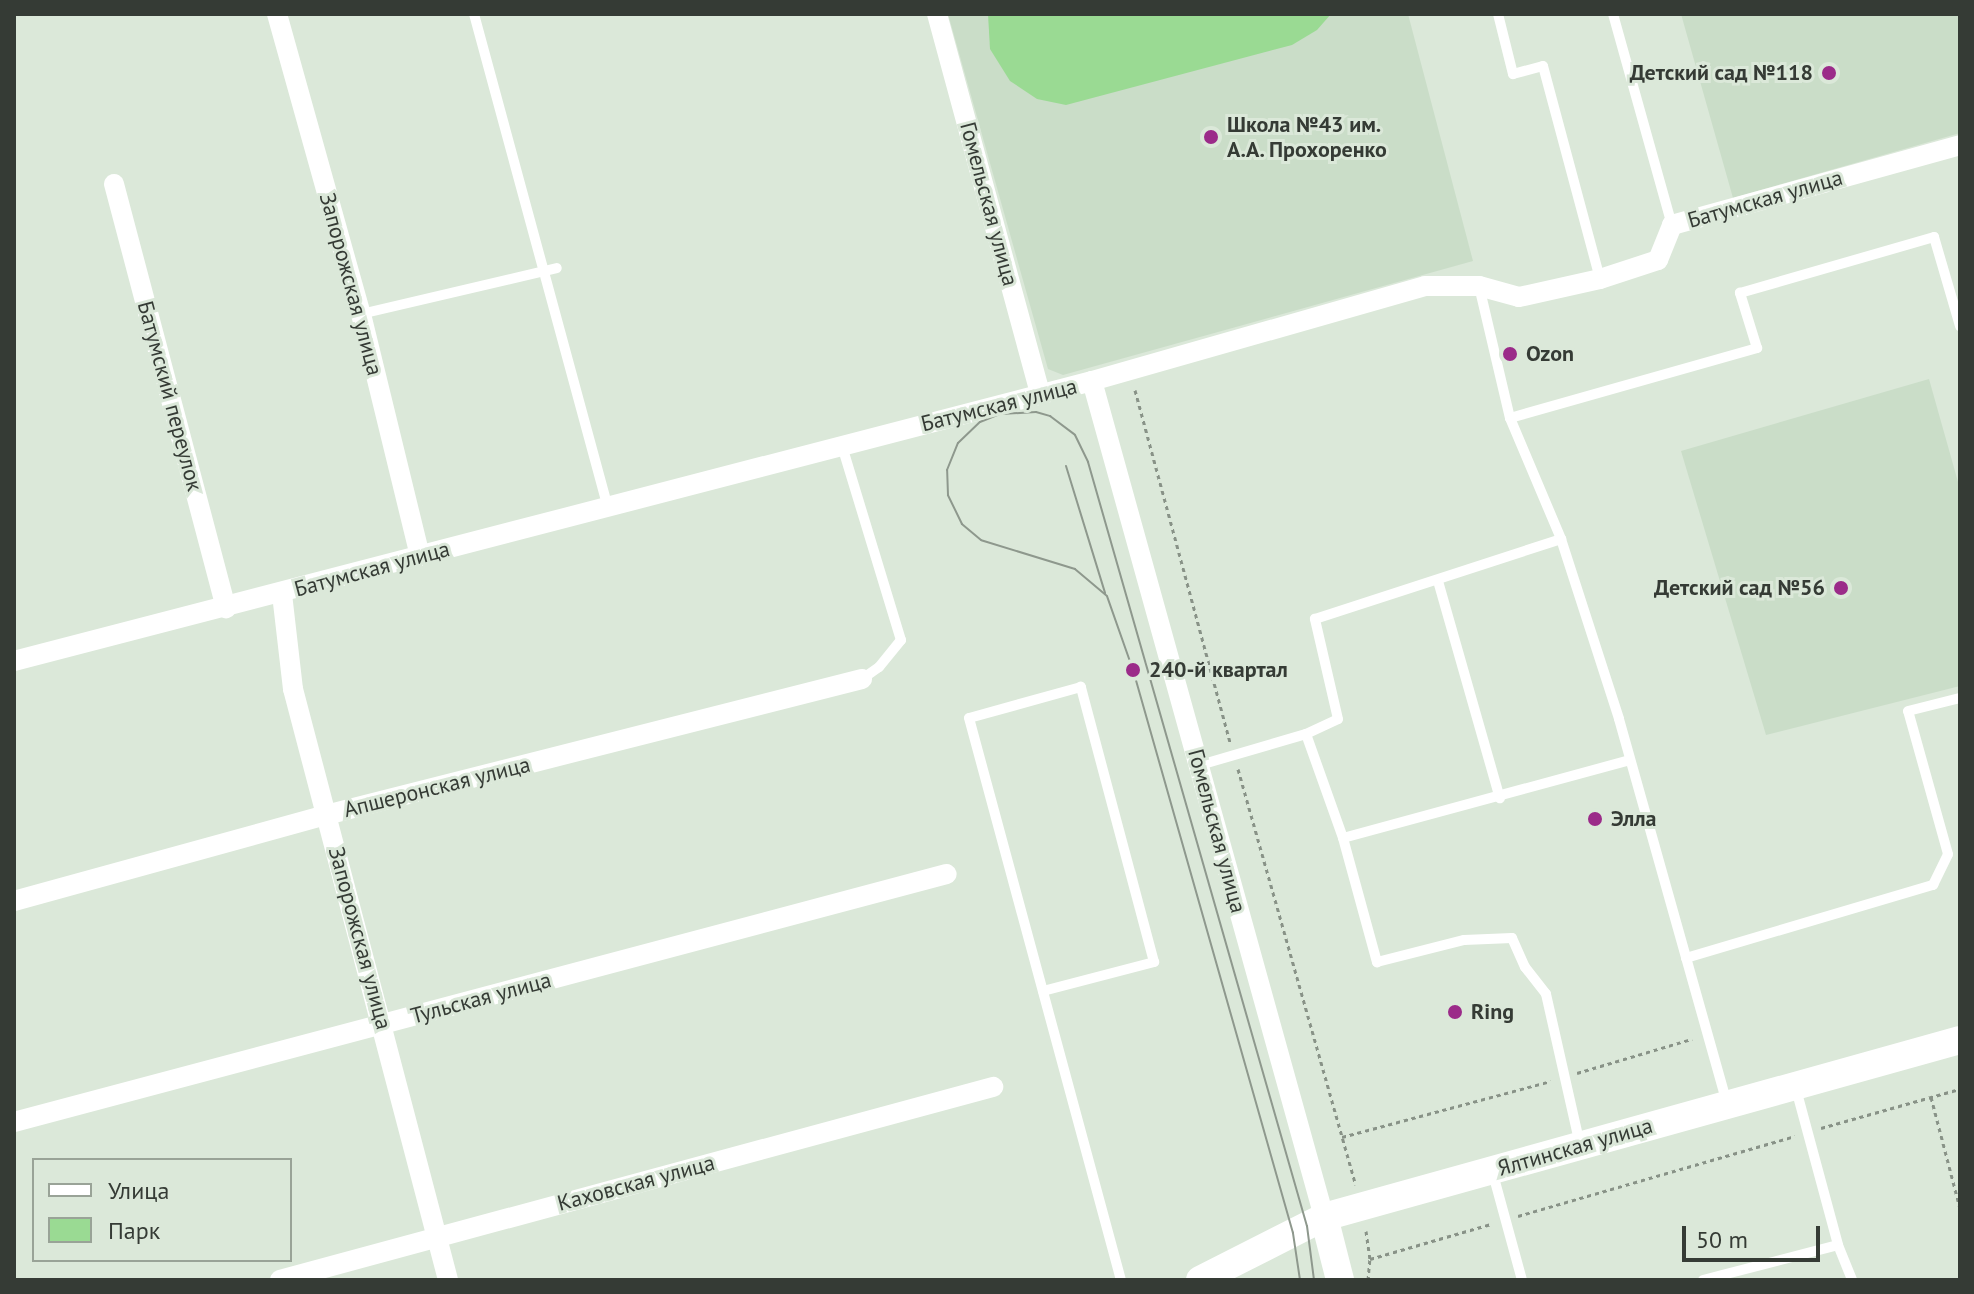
<!DOCTYPE html>
<meta charset="utf-8">
<style>
body{margin:0}
#map{position:relative;width:1974px;height:1294px;overflow:hidden;background:#dbe8d9;font-family:"PT Sans",sans-serif}
div>[style]{position:absolute}
.built>*{inset:0;background:#caddc8}
.green>*{inset:0;background:#9ada93}
.path>*{height:3px;margin-top:-1.5px;transform-origin:0;background:repeating-linear-gradient(90deg,#889287 0 4px,transparent 0 8px)}
.lane>*{height:10px;margin:-5px;padding:0 5px;transform-origin:5px;border-radius:5px;background:#fff}
.street>*{height:20px;margin:-10px;padding:0 10px;transform-origin:10px;border-radius:10px;background:#fff}
.secondary>*{height:28px;margin:-14px;padding:0 14px;transform-origin:14px;border-radius:14px;background:#fff}
.tram>*{height:2px;margin:-1px;padding:0 1px;transform-origin:1px;border-radius:1px;background:#8e988d}
.dots>*{width:22px;height:22px;translate:-50% -50%;box-sizing:border-box;border:4px solid #dbe8d9;border-radius:50%}
span{translate:-50% -50%;white-space:nowrap;text-align:center;line-height:1.15;-webkit-text-stroke:6px #dbe8d9;paint-order:stroke}
.poi-label{font-size:22px;color:#353b35;font-weight:700}
.right{translate:-100% -50%;text-align:right}
.left{translate:0 -50%;text-align:left}
.street-label{font-size:22px;color:#353b35}
.frame{position:absolute;inset:0;border:16px solid #353b35;pointer-events:none}
.legend{position:absolute;left:32px;top:1158px;width:260px;height:104px;box-sizing:border-box;background:#dbe8d9;border:2px solid #99a397;margin:0;padding:10px 14px;list-style:none;font-size:24px;color:#353b35}
.legend li{display:flex;align-items:center;gap:16px;height:40px}
.legend b{width:40px;border:2px solid #99a397}
.scale{position:absolute;left:1682px;top:1226px;width:138px;height:36px;box-sizing:border-box;border:4px solid #353b35;border-top:0;padding-left:10px;font-size:24px;line-height:28px;white-space:nowrap;color:#353b35;-webkit-text-stroke:6px #dbe8d9;paint-order:stroke}
</style>
<div id="map">
<div class="built">
<div style="clip-path:polygon(948px 14px,1408px 14px,1473px 261px,1063px 375px,1048px 369px)"></div>
<div style="clip-path:polygon(1681px 14px,1960px 14px,1960px 133px,1733px 198px)"></div>
<div style="clip-path:polygon(1929px 379px,1960px 489px,1960px 686px,1766px 735px,1681px 451px)"></div>
</div>
<div class="green">
<div style="clip-path:polygon(988px 14px,1331px 14px,1317px 30px,1292px 45px,1066px 105px,1037px 99px,1010px 81px,990px 49px)"></div>
</div>
<div class="path">
<div style="left:1135px;top:390px;width:365px;rotate:74.9deg"></div>
<div style="left:1238px;top:769px;width:432px;rotate:74.2deg"></div>
<div style="left:1577px;top:1073px;width:120px;rotate:-16.5deg"></div>
<div style="left:1931px;top:1097px;width:115px;rotate:75.4deg"></div>
<div style="left:1821px;top:1128px;width:144px;rotate:-15.7deg"></div>
<div style="left:1342px;top:1137px;width:216px;rotate:-15deg"></div>
<div style="left:1518px;top:1216px;width:288px;rotate:-16.1deg"></div>
<div style="left:1366px;top:1231px;width:28px;rotate:82deg"></div>
<div style="left:1368px;top:1280px;width:21px;rotate:-85deg"></div>
<div style="left:1370px;top:1259px;width:126px;rotate:-16.1deg"></div>
</div>
<div class="lane">
<div style="left:474px;top:14px;width:512px;rotate:74.82deg"></div>
<div style="left:1498px;top:14px;width:62px;rotate:76deg"></div>
<div style="left:1513px;top:74px;width:31px;rotate:-15deg"></div>
<div style="left:1543px;top:66px;width:220px;rotate:75deg"></div>
<div style="left:1613px;top:14px;width:219px;rotate:74.4deg"></div>
<div style="left:1479px;top:286px;width:136px;rotate:76.8deg"></div>
<div style="left:1510px;top:418px;width:131px;rotate:67.1deg"></div>
<div style="left:1561px;top:539px;width:189px;rotate:72.1deg"></div>
<div style="left:1619px;top:719px;width:399px;rotate:74.3deg"></div>
<div style="left:361px;top:314px;width:201px;rotate:-13.2deg"></div>
<div style="left:1510px;top:418px;width:257px;rotate:-15.8deg"></div>
<div style="left:1757px;top:348px;width:58px;rotate:-107.2deg"></div>
<div style="left:1740px;top:293px;width:202px;rotate:-16.1deg"></div>
<div style="left:1934px;top:237px;width:93px;rotate:73.7deg"></div>
<div style="left:842px;top:446px;width:203px;rotate:73.1deg"></div>
<div style="left:901px;top:640px;width:35px;rotate:129deg"></div>
<div style="left:879px;top:667px;width:21px;rotate:145deg"></div>
<div style="left:1438px;top:581px;width:226px;rotate:74.1deg"></div>
<div style="left:1306px;top:734px;width:110px;rotate:70.4deg"></div>
<div style="left:1343px;top:838px;width:129px;rotate:74.7deg"></div>
<div style="left:1377px;top:962px;width:90px;rotate:-14.2deg"></div>
<div style="left:1464px;top:940px;width:48px;rotate:-2.4deg"></div>
<div style="left:1512px;top:938px;width:32px;rotate:66deg"></div>
<div style="left:1525px;top:967px;width:34px;rotate:52deg"></div>
<div style="left:1546px;top:994px;width:155px;rotate:77.3deg"></div>
<div style="left:1200px;top:765px;width:110px;rotate:-16.3deg"></div>
<div style="left:1306px;top:734px;width:35px;rotate:-25deg"></div>
<div style="left:1338px;top:719px;width:103px;rotate:-103deg"></div>
<div style="left:1315px;top:619px;width:259px;rotate:-18deg"></div>
<div style="left:1343px;top:838px;width:297px;rotate:-15.2deg"></div>
<div style="left:1686px;top:958px;width:258px;rotate:-16.5deg"></div>
<div style="left:1933px;top:885px;width:34px;rotate:-64deg"></div>
<div style="left:1948px;top:854px;width:148px;rotate:-105.6deg"></div>
<div style="left:1908px;top:711px;width:54px;rotate:-14deg"></div>
<div style="left:1043px;top:991px;width:115px;rotate:-14.6deg"></div>
<div style="left:1154px;top:962px;width:285px;rotate:-104.9deg"></div>
<div style="left:1081px;top:687px;width:116px;rotate:164.5deg"></div>
<div style="left:969px;top:718px;width:582px;rotate:74.87deg"></div>
<div style="left:1796px;top:1089px;width:162px;rotate:74.9deg"></div>
<div style="left:1493px;top:1174px;width:110px;rotate:74.7deg"></div>
<div style="left:1703px;top:1280px;width:139px;rotate:-14.5deg"></div>
<div style="left:1838px;top:1245px;width:38px;rotate:68deg"></div>
</div>
<div class="street">
<div style="left:277px;top:14px;width:312px;rotate:74.4deg"></div>
<div style="left:361px;top:314px;width:249px;rotate:76.3deg"></div>
<div style="left:937px;top:14px;width:394px;rotate:74.8deg"></div>
<div style="left:114px;top:184px;width:439px;rotate:75.2deg"></div>
<div style="left:1092px;top:381px;width:868px;rotate:74.49deg"></div>
<div style="left:282px;top:594px;width:96px;rotate:83.4deg"></div>
<div style="left:293px;top:689px;width:611px;rotate:75.3deg"></div>
<div style="left:14px;top:661px;width:1114px;rotate:-14.56deg"></div>
<div style="left:1092px;top:381px;width:346px;rotate:-15.9deg"></div>
<div style="left:1425px;top:286px;width:54px"></div>
<div style="left:1479px;top:286px;width:41px;rotate:15.4deg"></div>
<div style="left:1519px;top:297px;width:83px;rotate:-12.5deg"></div>
<div style="left:1600px;top:279px;width:61px;rotate:-18.1deg"></div>
<div style="left:1658px;top:260px;width:38px;rotate:-68deg"></div>
<div style="left:1672px;top:225px;width:299px;rotate:-15.5deg"></div>
<div style="left:14px;top:901px;width:324px;rotate:-15.4deg"></div>
<div style="left:326px;top:815px;width:553px;rotate:-14.24deg"></div>
<div style="left:14px;top:1122px;width:965px;rotate:-14.89deg"></div>
<div style="left:280px;top:1280px;width:739px;rotate:-15.15deg"></div>
</div>
<div class="secondary">
<div style="left:1324px;top:1217px;width:65px;rotate:75.7deg"></div>
<div style="left:1200px;top:1280px;width:139px;rotate:-26.9deg"></div>
<div style="left:1324px;top:1217px;width:660px;rotate:-15.55deg"></div>
</div>
<div class="tram">
<div style="left:1066px;top:466px;width:133px;rotate:72.9deg"></div>
<div style="left:1300px;top:1280px;width:48px;rotate:-98.5deg"></div>
<div style="left:1293px;top:1233px;width:585px;rotate:-105.86deg"></div>
<div style="left:1133px;top:670px;width:78px;rotate:-109.4deg"></div>
<div style="left:1107px;top:596px;width:42px;rotate:-139.8deg"></div>
<div style="left:1075px;top:569px;width:98px;rotate:-162.9deg"></div>
<div style="left:981px;top:540px;width:25px;rotate:-140deg"></div>
<div style="left:962px;top:524px;width:32px;rotate:-116deg"></div>
<div style="left:948px;top:495px;width:25px;rotate:-92deg"></div>
<div style="left:947px;top:470px;width:29px;rotate:-68deg"></div>
<div style="left:958px;top:443px;width:30px;rotate:-44deg"></div>
<div style="left:980px;top:422px;width:22px;rotate:-22deg"></div>
<div style="left:1000px;top:414px;width:36px;rotate:-3deg"></div>
<div style="left:1036px;top:412px;width:15px;rotate:16deg"></div>
<div style="left:1050px;top:416px;width:31px;rotate:37deg"></div>
<div style="left:1075px;top:435px;width:30px;rotate:64deg"></div>
<div style="left:1088px;top:462px;width:795px;rotate:74.01deg"></div>
<div style="left:1307px;top:1226px;width:54px;rotate:82.6deg"></div>
</div>
<div class="dots">
<div style="left:1829px;top:73px;background:#9b2b89"></div>
<div style="left:1211px;top:137px;background:#9b2b89"></div>
<div style="left:1510px;top:354px;background:#9b2b89"></div>
<div style="left:1841px;top:588px;background:#9b2b89"></div>
<div style="left:1133px;top:670px;background:#9b2b89"></div>
<div style="left:1595px;top:819px;background:#9b2b89"></div>
<div style="left:1455px;top:1012px;background:#9b2b89"></div>
</div>
<div class="poi-label">
<span class="right" style="left:1813px;top:73px">Детский сад №118</span>
<span class="left" style="left:1227px;top:137px">Школа №43 им.<br>А.А. Прохоренко</span>
<span class="left" style="left:1526px;top:354px">Ozon</span>
<span class="right" style="left:1825px;top:588px">Детский сад №56</span>
<span class="left" style="left:1149px;top:670px">240-й квартал</span>
<span class="left" style="left:1611px;top:819px">Элла</span>
<span class="left" style="left:1471px;top:1012px">Ring</span>
</div>
<div class="street-label">
<span style="left:1765px;top:199px;rotate:-16deg">Батумская улица</span>
<span style="left:989px;top:204px;rotate:75deg">Гомельская улица</span>
<span style="left:351px;top:284px;rotate:75deg">Запорожская улица</span>
<span style="left:170px;top:396px;rotate:75deg">Батумский переулок</span>
<span style="left:999px;top:405px;rotate:-14deg">Батумская улица</span>
<span style="left:372px;top:569px;rotate:-15deg">Батумская улица</span>
<span style="left:437px;top:787px;rotate:-14deg">Апшеронская улица</span>
<span style="left:1217px;top:831px;rotate:75deg">Гомельская улица</span>
<span style="left:360px;top:938px;rotate:75deg">Запорожская улица</span>
<span style="left:481px;top:998px;rotate:-15deg">Тульская улица</span>
<span style="left:1575px;top:1147px;rotate:-16deg">Ялтинская улица</span>
<span style="left:636px;top:1183px;rotate:-15deg">Каховская улица</span>
</div>
<div class="frame"></div>
<ul class="legend">
<li><b style="height:10px;background:#fff"></b>Улица</li>
<li><b style="height:22px;background:#9ada93"></b>Парк</li>
</ul>
<div class="scale">50 m</div>
</div>
